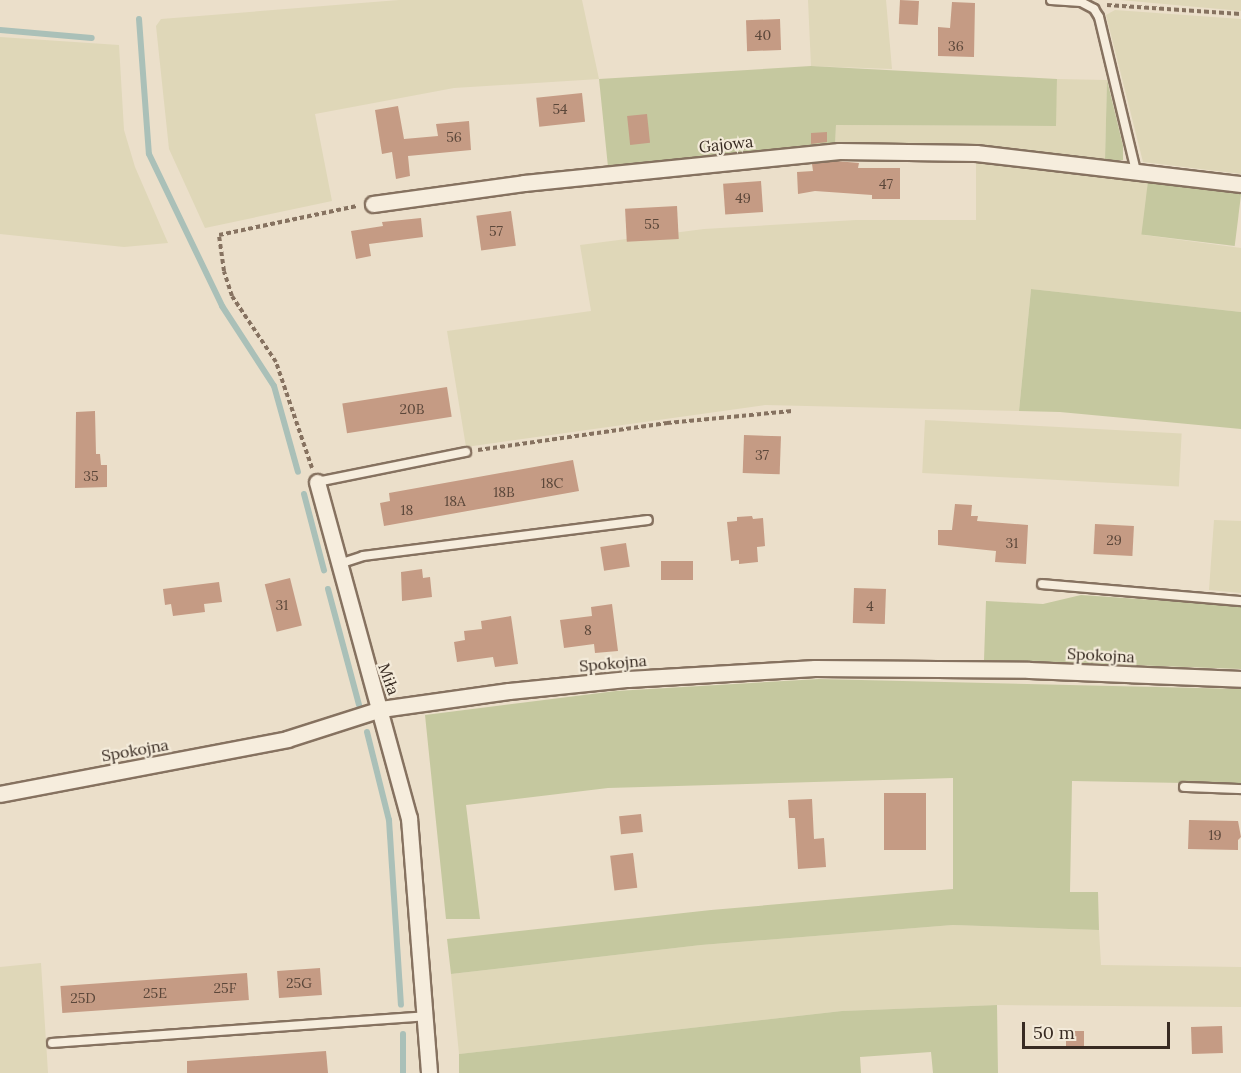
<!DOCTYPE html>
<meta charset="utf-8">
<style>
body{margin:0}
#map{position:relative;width:1241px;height:1073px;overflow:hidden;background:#ebdfca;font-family:Lora,serif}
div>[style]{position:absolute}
.farmland>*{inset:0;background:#dfd7b8;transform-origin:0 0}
.green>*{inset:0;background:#c5c89f;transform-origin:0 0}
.stream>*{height:6px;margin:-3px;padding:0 3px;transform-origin:3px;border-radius:3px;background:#aac0b8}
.building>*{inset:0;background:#c59b84;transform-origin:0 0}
.path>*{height:4px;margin-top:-2px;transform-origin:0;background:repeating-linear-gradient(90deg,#867260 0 4.5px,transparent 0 7.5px)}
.roads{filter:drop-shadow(2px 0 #867260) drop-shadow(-2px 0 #867260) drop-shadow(0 2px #867260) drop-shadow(0 -2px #867260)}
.lane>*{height:8px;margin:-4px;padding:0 4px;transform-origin:4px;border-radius:4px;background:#f6eddd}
.street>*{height:15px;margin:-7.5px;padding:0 7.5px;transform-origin:7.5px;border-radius:7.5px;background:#f6eddd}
span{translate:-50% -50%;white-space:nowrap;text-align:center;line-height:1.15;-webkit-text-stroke:4.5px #f3ead9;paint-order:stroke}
.number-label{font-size:14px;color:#5b473a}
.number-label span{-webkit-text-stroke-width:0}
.street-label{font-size:16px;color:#382b22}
.scale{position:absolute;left:1022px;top:1022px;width:148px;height:27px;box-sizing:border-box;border:3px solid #382b22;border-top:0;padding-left:8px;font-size:18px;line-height:21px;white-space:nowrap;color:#382b22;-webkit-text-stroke:4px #f3ead9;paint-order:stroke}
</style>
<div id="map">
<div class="farmland">
<div style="clip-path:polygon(399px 0,582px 0,599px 79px,454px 88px,315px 114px,332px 201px,205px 228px,169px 149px,156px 26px,161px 19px)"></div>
<div style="clip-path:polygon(808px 0,886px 0,892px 69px,811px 66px)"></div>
<div style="clip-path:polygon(1120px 0,1241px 0,1241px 11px)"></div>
<div style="clip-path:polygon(1115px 10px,1241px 19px,1241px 174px,1143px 162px,1106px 15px)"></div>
<div style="clip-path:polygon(0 37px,119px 45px,124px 130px,135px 167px,168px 243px,124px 247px,0 234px)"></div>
<div style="clip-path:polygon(1057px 79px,1107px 80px,1105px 160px,958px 145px,835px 146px,836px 125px,1055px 126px)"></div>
<div style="clip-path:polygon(976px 159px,1148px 181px,1144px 235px,1241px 248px,1241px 312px,1031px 289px,1019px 411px,765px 405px,466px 447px,447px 331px,591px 311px,580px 245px,704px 229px,856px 220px,976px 220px)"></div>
<div style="left:925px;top:420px;width:257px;height:53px;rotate:3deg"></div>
<div style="clip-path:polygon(1214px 520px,1241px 521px,1241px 593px,1209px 590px)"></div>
<div style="clip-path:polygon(953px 925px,1099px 930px,1101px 965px,1241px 967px,1241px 1007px,997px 1005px,842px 1011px,459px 1054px,451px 974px,701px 945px)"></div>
<div style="clip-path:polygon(41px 963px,48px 1073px,0 1073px,0 967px)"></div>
</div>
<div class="green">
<div style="clip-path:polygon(811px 66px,1057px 79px,1056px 126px,836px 125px,835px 146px,788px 148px,608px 167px,599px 79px)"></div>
<div style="clip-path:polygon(1107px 80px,1123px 146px,1123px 160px,1105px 160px)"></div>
<div style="left:1148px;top:181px;width:94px;height:54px;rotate:7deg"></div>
<div style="clip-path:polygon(1031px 289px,1241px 312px,1241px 429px,1060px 412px,1019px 411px)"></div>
<div style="clip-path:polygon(1081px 595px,1241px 606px,1241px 669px,984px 660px,986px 601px,1043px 604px)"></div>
<div style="clip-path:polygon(819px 679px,1241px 689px,1241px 784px,1072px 781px,1070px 892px,1098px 892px,1099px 930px,953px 925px,701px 945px,451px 974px,447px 939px,711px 910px,953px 889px,953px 778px,608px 788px,466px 805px,480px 919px,446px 919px,425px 715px,616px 691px)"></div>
<div style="clip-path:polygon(997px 1005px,998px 1073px,933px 1073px,931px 1052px,860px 1057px,861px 1073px,459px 1073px,459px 1054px,842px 1011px)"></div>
</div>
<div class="stream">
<div style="left:139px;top:19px;width:135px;rotate:85.8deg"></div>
<div style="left:149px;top:154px;width:169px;rotate:64.3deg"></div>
<div style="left:222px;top:306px;width:95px;rotate:57deg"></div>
<div style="left:274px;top:386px;width:89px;rotate:74.4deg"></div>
<div style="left:0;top:30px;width:92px;rotate:5deg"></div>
<div style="left:304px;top:494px;width:79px;rotate:75.3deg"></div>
<div style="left:328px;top:589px;width:120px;rotate:75deg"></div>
<div style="left:367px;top:732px;width:91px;rotate:76deg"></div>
<div style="left:389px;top:820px;width:185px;rotate:86.3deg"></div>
<div style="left:403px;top:1034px;width:39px;rotate:90deg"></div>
</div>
<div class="building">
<div style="left:900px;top:0;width:19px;height:24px;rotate:3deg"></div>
<div style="clip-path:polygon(952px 2px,975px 3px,974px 57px,938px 56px,938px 27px,950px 28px)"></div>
<div style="left:780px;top:19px;width:31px;height:34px;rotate:88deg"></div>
<div style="left:582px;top:93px;width:29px;height:46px;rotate:84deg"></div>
<div style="clip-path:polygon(398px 106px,404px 139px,438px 136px,436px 124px,469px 121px,471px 150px,408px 156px,410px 176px,396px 179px,392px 152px,382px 154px,375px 110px)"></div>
<div style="left:647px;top:114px;width:29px;height:20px;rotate:84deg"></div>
<div style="clip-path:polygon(827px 132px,827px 142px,811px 144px,811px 133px)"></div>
<div style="clip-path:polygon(836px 161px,859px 163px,858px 168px,900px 168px,900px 199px,872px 199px,872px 195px,815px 191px,798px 194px,797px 172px,813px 171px,812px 164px)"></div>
<div style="left:761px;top:181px;width:31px;height:38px;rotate:86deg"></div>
<div style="left:677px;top:206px;width:33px;height:52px;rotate:87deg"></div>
<div style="left:511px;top:211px;width:35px;height:35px;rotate:82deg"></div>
<div style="clip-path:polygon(421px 218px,423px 237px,369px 244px,371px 256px,356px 259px,351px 231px,383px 226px,382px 222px)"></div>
<div style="left:447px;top:387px;width:30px;height:106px;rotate:81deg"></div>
<div style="clip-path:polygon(95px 411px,96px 454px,100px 454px,101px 465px,107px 465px,107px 487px,75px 488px,76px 412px)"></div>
<div style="left:744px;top:435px;width:37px;height:38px;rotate:2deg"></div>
<div style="clip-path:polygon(573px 460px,579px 491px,384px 526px,380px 503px,390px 501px,389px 493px)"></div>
<div style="clip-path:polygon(955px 504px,972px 505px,971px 516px,978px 516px,977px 521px,1028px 525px,1026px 564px,995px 562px,996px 551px,938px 545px,938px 530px,952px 530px)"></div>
<div style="clip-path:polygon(752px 516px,753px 519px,763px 518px,765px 546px,757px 547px,758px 562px,739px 564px,739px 560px,731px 561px,727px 522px,737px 521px,737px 517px)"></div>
<div style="left:1095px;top:524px;width:39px;height:30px;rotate:3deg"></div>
<div style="left:626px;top:543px;width:24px;height:26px;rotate:81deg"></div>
<div style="left:661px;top:561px;width:32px;height:19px"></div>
<div style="clip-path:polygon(422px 569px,423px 578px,430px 577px,432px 597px,402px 601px,401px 572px)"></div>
<div style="left:290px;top:578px;width:49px;height:26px;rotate:76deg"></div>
<div style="clip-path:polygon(219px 582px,222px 602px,204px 604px,205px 612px,173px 616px,171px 604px,165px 605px,163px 589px)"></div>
<div style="left:854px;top:588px;width:32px;height:35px;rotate:2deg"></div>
<div style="clip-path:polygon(612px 604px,618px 651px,595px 653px,594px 644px,564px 648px,560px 620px,592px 616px,591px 607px)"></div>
<div style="clip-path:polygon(511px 616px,518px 664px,495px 667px,493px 657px,457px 662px,454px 642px,465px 640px,464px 631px,482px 629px,481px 621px)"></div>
<div style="left:884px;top:793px;width:42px;height:57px"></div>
<div style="clip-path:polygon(812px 799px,814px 839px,824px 838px,826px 867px,798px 869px,795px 818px,789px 818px,788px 800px)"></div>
<div style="left:641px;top:814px;width:18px;height:22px;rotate:84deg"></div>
<div style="clip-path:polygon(1189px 820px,1238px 821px,1241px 837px,1238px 840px,1238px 850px,1188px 849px)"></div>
<div style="left:633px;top:853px;width:35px;height:23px;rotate:83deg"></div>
<div style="left:320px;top:968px;width:27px;height:43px;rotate:86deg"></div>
<div style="left:247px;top:973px;width:27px;height:187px;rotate:86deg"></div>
<div style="left:1222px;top:1026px;width:27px;height:31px;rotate:88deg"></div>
<div style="left:1066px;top:1031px;width:18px;height:17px"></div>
<div style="clip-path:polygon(326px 1051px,328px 1073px,187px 1073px,187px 1061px)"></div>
</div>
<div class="path">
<div style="left:1107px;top:5px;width:134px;rotate:3.8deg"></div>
<div style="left:478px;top:450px;width:191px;rotate:-8.1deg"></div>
<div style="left:667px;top:423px;width:126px;rotate:-5.5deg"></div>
<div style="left:312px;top:468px;width:112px;rotate:-108.8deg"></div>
<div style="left:276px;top:362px;width:79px;rotate:-123.7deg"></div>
<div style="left:232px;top:296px;width:26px;rotate:-108deg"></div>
<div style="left:224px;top:271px;width:36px;rotate:-98deg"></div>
<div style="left:219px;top:235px;width:141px;rotate:-11.9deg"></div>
</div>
<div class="roads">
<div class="lane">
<div style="left:1051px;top:0;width:30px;rotate:4deg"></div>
<div style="left:1081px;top:2px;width:15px;rotate:28deg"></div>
<div style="left:1094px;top:9px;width:9px;rotate:58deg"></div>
<div style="left:1099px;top:17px;width:158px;rotate:76.5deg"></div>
<div style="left:317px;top:482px;width:152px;rotate:-11.4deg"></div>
<div style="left:339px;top:564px;width:25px;rotate:-18deg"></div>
<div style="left:363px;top:556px;width:287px;rotate:-7.2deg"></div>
<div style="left:1042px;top:584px;width:200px;rotate:4.9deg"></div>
<div style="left:1184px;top:787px;width:57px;rotate:2deg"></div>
<div style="left:52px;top:1043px;width:374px;rotate:-4.1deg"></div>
</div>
<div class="street">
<div style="left:373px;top:204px;width:152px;rotate:-7.9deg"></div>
<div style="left:524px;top:183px;width:317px;rotate:-5.8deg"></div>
<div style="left:839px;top:151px;width:137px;rotate:0.8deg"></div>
<div style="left:976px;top:153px;width:267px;rotate:6.7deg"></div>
<div style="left:317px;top:482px;width:348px;rotate:74.7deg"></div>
<div style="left:409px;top:818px;width:256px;rotate:85.5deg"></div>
<div style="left:0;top:794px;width:292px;rotate:-10.8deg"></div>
<div style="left:287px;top:739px;width:99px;rotate:-17.7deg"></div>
<div style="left:381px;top:709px;width:129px;rotate:-8deg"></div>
<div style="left:509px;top:691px;width:120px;rotate:-5.8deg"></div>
<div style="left:628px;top:679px;width:187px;rotate:-3.4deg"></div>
<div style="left:815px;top:668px;width:214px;rotate:0.5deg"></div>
<div style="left:1029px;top:670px;width:212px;rotate:2.4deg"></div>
</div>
</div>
<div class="number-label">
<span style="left:763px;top:35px">40</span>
<span style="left:956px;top:46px">36</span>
<span style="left:560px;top:109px">54</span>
<span style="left:454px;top:137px">56</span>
<span style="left:886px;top:184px">47</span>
<span style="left:743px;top:198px">49</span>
<span style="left:652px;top:224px">55</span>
<span style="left:496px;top:231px">57</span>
<span style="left:412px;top:409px">20B</span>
<span style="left:762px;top:455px">37</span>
<span style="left:91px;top:476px">35</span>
<span style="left:552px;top:483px">18C</span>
<span style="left:504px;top:492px">18B</span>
<span style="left:455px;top:501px">18A</span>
<span style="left:407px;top:510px">18</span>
<span style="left:1114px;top:540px">29</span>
<span style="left:1012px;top:543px">31</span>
<span style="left:282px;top:605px">31</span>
<span style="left:870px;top:606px">4</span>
<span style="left:588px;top:630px">8</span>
<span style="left:1215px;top:835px">19</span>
<span style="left:299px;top:983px">25G</span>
<span style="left:225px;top:988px">25F</span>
<span style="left:155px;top:993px">25E</span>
<span style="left:83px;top:998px">25D</span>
</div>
<div class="street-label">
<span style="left:726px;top:144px;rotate:-6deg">Gajowa</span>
<span style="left:1101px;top:655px;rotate:3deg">Spokojna</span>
<span style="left:613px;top:663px;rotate:-5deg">Spokojna</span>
<span style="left:389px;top:679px;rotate:70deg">Miła</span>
<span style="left:135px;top:750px;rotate:-10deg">Spokojna</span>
</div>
<div class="scale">50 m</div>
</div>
